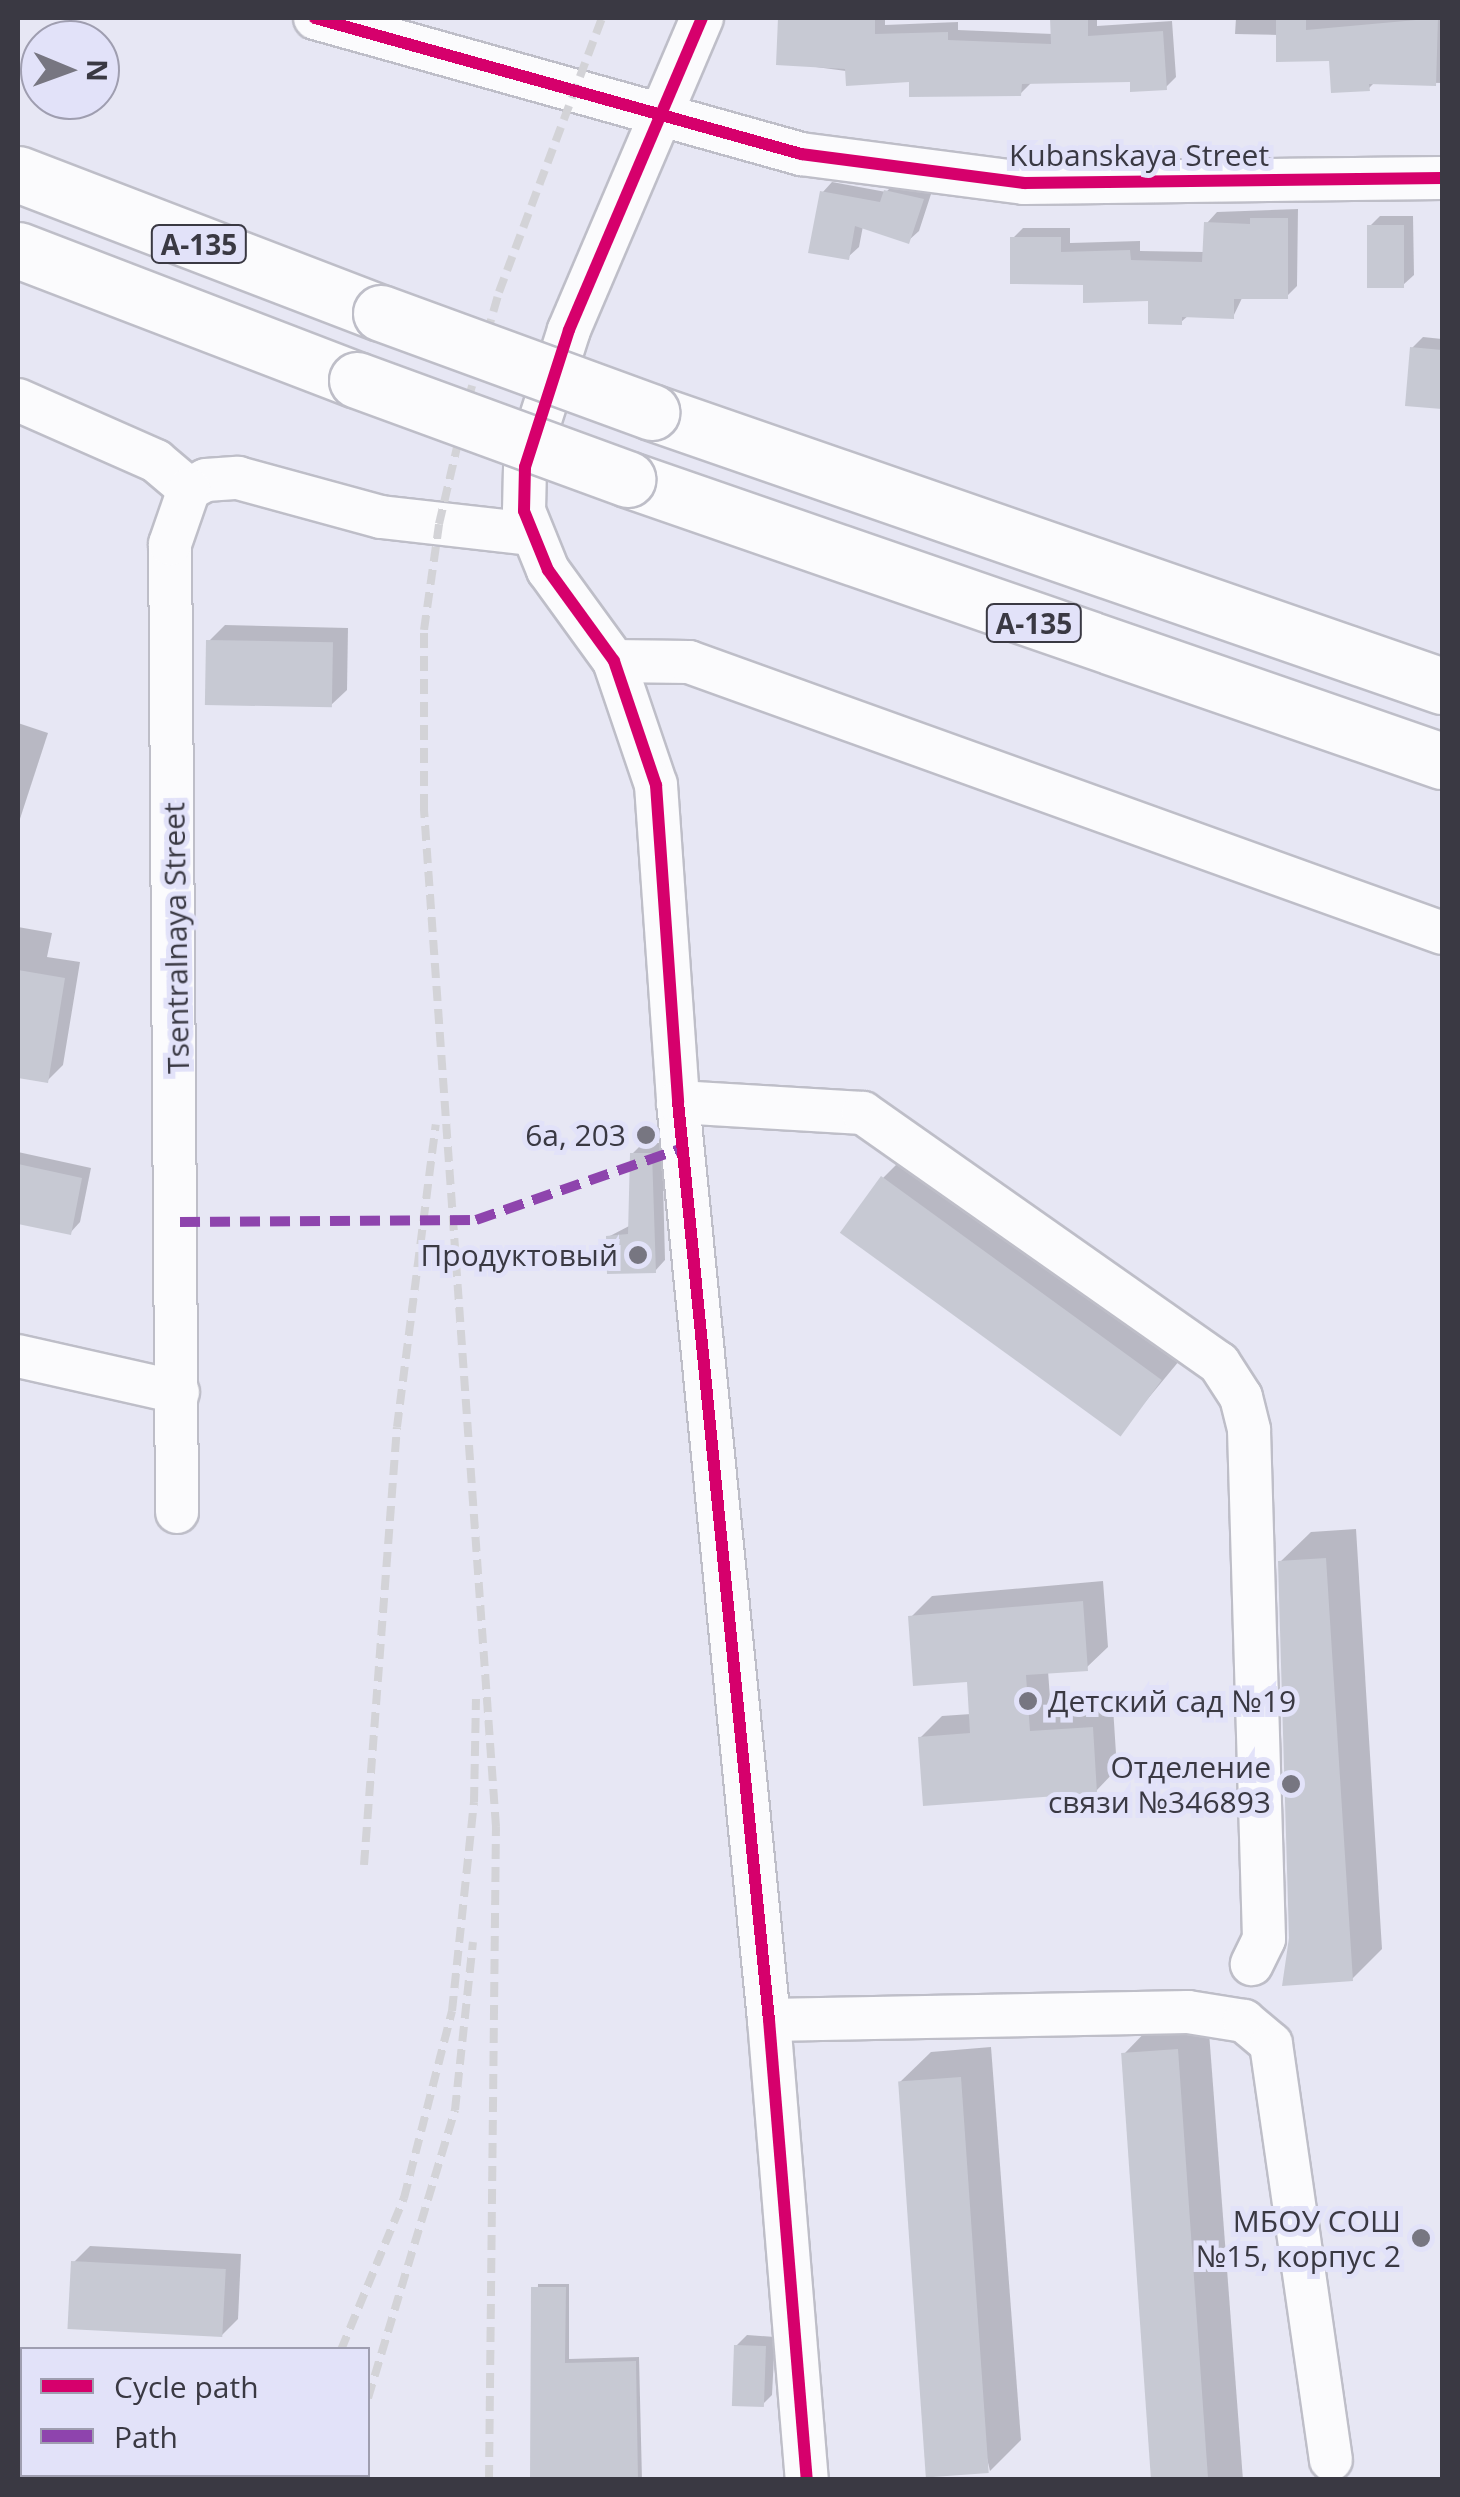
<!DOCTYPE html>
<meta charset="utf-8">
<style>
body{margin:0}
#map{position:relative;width:1460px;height:2497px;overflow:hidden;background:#e7e7f4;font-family:"Open Sans",sans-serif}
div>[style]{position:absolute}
.shadow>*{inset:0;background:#0003}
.building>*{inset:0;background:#c7c9d3;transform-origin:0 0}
.roads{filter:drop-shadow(2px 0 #bebec8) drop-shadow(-2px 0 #bebec8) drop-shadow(0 2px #bebec8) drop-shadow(0 -2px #bebec8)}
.minor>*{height:42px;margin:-21px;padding:0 21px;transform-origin:21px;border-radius:21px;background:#fbfbfd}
.highway>*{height:55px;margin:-27.5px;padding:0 27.5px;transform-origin:27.5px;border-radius:27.5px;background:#fbfbfd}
.rail>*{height:8px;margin-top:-4px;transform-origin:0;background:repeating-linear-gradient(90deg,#d3d3d7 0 15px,transparent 0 23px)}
.bridges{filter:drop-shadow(2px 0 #bebec8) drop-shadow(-2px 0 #bebec8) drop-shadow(0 2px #bebec8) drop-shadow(0 -2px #bebec8)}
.highway-bridge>*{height:55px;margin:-27.5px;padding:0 27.5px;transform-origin:27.5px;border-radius:27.5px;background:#fbfbfd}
.quiet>*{height:10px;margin-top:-5px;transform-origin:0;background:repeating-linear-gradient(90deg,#8e44ad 0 20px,transparent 0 30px)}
.cycleway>*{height:12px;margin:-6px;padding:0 6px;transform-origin:6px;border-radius:6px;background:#d6006c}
.dots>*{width:28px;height:28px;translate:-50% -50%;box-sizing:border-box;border:5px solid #e2e2f9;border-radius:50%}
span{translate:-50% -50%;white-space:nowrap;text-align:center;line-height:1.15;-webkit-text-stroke:10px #e2e2f9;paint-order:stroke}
.shield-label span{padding:2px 8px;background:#e2e2f9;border:2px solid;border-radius:8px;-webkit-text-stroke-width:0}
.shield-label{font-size:28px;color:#3a3943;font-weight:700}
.street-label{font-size:30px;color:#3a3943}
.poi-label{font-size:30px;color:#3a3943}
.right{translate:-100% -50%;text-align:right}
.left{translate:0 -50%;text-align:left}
.frame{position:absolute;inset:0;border:20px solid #3a3943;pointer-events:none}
.legend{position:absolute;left:20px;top:2347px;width:350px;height:130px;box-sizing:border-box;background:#e2e2f9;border:2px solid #9f9eb0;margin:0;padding:12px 18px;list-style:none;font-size:30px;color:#3a3943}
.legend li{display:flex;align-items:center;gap:20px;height:50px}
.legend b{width:50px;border:2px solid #9f9eb0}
.north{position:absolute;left:20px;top:20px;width:100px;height:100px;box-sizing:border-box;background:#e2e2f9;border:2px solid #9f9eb0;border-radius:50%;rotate:91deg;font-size:28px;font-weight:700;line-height:40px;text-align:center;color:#3a3943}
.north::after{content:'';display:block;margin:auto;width:35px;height:45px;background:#777681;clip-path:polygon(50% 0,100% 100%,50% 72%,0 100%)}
</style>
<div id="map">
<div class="shadow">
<div style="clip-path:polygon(781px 18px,885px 18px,885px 25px,958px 22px,958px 30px,1053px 34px,1053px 18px,1097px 18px,1097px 26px,1172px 21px,1176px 77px,1166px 87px,1132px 80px,1031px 83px,1020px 94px,778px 62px)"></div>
<div style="clip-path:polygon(1236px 18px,1442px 18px,1442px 83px,1375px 82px,1368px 89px,1332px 59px,1278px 35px,1235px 34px)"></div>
<div style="clip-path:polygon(897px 181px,933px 188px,919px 231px,908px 241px,863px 226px,859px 247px,848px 257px,822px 193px,832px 182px,886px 192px)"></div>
<div style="clip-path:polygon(1298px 209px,1297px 286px,1287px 296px,1243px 296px,1233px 317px,1189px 315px,1181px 322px,1151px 298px,1085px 283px,1013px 238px,1023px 228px,1070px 228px,1070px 243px,1140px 241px,1140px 251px,1205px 252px,1207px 223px,1217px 212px)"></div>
<div style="clip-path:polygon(1380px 216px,1413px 216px,1414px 275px,1403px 285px,1369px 227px)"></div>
<div style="clip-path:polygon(1423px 337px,1442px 339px,1442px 406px,1408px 403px,1412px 348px)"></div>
<div style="clip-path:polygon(225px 625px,348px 628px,347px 690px,330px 706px,209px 641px)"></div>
<div style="clip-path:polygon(18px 723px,48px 733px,18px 825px)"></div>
<div style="clip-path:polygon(18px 927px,52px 933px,47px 957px,80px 962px,63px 1065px,47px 1081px,18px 1076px)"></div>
<div style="clip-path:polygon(643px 1143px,662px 1143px,665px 1260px,655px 1271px,608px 1237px,631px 1225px,632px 1154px)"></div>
<div style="clip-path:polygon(913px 1148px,1189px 1349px,1122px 1430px,883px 1178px)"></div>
<div style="clip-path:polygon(18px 1152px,91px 1168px,80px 1222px,70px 1233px,18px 1221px)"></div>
<div style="clip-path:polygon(1356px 1529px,1382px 1949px,1352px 1979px,1292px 1938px,1280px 1562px,1311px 1532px)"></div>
<div style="clip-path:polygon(1103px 1581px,1108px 1647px,1086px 1668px,1048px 1671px,1051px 1711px,1113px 1707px,1117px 1769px,1096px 1791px,920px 1738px,942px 1716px,971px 1714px,969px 1680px,911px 1617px,932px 1596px)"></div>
<div style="clip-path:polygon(1208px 2019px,1243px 2480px,1157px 2480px,1124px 2054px,1154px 2023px)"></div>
<div style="clip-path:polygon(991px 2047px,1021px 2440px,990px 2471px,900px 2082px,931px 2052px)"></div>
<div style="clip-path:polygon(90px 2246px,241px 2254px,238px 2319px,222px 2335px,74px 2262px)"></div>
<div style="clip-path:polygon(538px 2284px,569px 2284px,569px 2359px,639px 2357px,642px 2480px,533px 2480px)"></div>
<div style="clip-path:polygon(747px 2335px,775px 2337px,772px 2395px,761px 2406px,736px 2346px)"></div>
</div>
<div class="building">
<div style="clip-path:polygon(778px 18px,875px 18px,875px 34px,948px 32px,948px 40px,1051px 44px,1050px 18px,1088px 18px,1088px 36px,1163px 31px,1167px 90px,1130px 92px,1130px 82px,1022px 84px,1021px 96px,909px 97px,909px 82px,846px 86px,845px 69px,776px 65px)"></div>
<div style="clip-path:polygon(1276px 18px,1306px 18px,1306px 30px,1438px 18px,1436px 86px,1369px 84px,1370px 91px,1331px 93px,1329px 61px,1276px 62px)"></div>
<div style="clip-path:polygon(884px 190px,924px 199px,909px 244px,855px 226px,849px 260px,808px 253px,820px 191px,880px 202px)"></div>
<div style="clip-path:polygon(1250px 218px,1288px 218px,1288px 299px,1234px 299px,1234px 319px,1182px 317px,1182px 325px,1148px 324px,1148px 301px,1083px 303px,1083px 285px,1010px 284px,1010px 237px,1061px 237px,1061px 252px,1130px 250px,1131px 260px,1202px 262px,1204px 222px,1250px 224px)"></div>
<div style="left:1404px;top:225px;width:63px;height:37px;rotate:90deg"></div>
<div style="clip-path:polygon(1410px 347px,1442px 350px,1442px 409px,1405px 406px)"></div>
<div style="left:206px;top:640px;width:127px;height:65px;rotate:1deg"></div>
<div style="clip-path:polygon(18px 970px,65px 978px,48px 1083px,18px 1078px)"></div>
<div style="clip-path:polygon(630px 1153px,652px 1153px,656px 1273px,607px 1274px,606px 1236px,628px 1234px)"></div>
<div style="clip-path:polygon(18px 1164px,82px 1178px,71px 1235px,18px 1224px)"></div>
<div style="left:881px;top:1176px;width:347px;height:70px;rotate:36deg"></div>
<div style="clip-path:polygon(1326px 1558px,1353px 1981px,1282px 1986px,1289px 1938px,1278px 1561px)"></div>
<div style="clip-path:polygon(1083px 1601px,1088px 1671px,1026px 1675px,1030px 1731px,1093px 1727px,1097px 1793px,923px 1806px,918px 1737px,970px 1733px,967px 1682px,913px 1686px,908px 1616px)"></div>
<div style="left:1178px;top:2049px;width:432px;height:57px;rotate:86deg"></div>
<div style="left:961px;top:2077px;width:397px;height:63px;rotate:86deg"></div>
<div style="left:71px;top:2261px;width:155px;height:68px;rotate:3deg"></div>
<div style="clip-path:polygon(531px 2287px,566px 2287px,565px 2363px,636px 2361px,638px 2480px,530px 2480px)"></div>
<div style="left:734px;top:2345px;width:32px;height:61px;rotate:2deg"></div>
</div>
<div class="roads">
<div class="minor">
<div style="left:315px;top:18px;width:505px;rotate:15.63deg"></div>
<div style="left:801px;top:154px;width:225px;rotate:7.4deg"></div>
<div style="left:1024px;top:183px;width:418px;rotate:-0.7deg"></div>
<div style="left:702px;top:18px;width:339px;rotate:113.1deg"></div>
<div style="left:569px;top:330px;width:144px;rotate:107.8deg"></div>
<div style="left:525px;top:467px;width:44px;rotate:91.3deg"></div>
<div style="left:524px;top:511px;width:64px;rotate:67.9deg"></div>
<div style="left:548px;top:570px;width:112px;rotate:54deg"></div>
<div style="left:614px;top:661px;width:131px;rotate:71.3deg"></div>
<div style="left:656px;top:785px;width:318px;rotate:86deg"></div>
<div style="left:678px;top:1102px;width:922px;rotate:84.34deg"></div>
<div style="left:769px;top:2020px;width:462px;rotate:85.3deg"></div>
<div style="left:18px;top:400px;width:151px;rotate:23.8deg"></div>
<div style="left:156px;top:461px;width:43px;rotate:40.3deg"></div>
<div style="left:189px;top:489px;width:19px;rotate:-28deg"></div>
<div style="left:206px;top:480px;width:32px;rotate:-4deg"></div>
<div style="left:238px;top:478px;width:148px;rotate:15.3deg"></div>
<div style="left:381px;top:517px;width:150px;rotate:6.5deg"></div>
<div style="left:614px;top:661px;width:75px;rotate:0.8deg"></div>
<div style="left:689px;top:662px;width:800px;rotate:19.79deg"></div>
<div style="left:678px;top:1102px;width:185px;rotate:3.4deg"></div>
<div style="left:863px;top:1113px;width:435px;rotate:35.1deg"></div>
<div style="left:1219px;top:1363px;width:40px;rotate:57.1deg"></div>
<div style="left:1241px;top:1397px;width:34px;rotate:76deg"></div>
<div style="left:1249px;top:1430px;width:509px;rotate:88.31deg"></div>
<div style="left:1264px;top:1939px;width:28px;rotate:116deg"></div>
<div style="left:18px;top:1356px;width:164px;rotate:12.7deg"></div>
<div style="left:177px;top:1512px;width:968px;rotate:-90.41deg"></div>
<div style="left:170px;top:544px;width:58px;rotate:-70.9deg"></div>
<div style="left:769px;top:2020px;width:419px;rotate:-1.1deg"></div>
<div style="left:1188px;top:2012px;width:57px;rotate:9.1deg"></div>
<div style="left:1244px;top:2021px;width:35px;rotate:40deg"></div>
<div style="left:1271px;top:2044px;width:420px;rotate:81.8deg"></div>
<div style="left:107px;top:2480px;width:6px;rotate:-72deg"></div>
</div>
<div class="highway">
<div style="left:18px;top:174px;width:389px;rotate:21deg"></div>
<div style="left:18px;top:250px;width:363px;rotate:21deg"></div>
<div style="left:651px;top:412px;width:837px;rotate:19.11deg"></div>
<div style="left:627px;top:479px;width:862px;rotate:19.09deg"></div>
</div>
</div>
<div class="rail">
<div style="left:364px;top:1865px;width:439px;rotate:-85.7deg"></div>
<div style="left:397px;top:1427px;width:305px;rotate:-82.7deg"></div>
<div style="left:341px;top:2350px;width:165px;rotate:-67.5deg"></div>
<div style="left:404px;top:2198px;width:193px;rotate:-75.6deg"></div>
<div style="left:452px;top:2011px;width:210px;rotate:-84deg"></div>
<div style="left:474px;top:1802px;width:103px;rotate:-88.9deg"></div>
<div style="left:368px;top:2398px;width:301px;rotate:-73.2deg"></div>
<div style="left:455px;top:2110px;width:169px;rotate:-83.9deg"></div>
<div style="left:305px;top:2480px;width:6px;rotate:-90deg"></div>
<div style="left:360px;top:2480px;width:6px;rotate:-90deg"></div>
<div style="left:489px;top:2480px;width:653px;rotate:-89.39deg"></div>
<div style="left:496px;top:1827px;width:1021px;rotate:-94.05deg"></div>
<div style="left:424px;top:809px;width:179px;rotate:-90deg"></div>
<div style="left:424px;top:630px;width:107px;rotate:-81.9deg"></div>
<div style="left:439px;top:524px;width:127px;rotate:-76.8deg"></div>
<div style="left:468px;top:400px;width:112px;rotate:-74deg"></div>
<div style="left:499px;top:292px;width:293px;rotate:-69.4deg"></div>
</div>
<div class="bridges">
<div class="highway-bridge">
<div style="left:381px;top:313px;width:288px;rotate:20.1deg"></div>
<div style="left:357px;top:380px;width:288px;rotate:20.1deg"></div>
</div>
</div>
<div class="quiet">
<div style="left:180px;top:1222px;width:296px;rotate:-0.4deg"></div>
<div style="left:476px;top:1220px;width:219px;rotate:-19.2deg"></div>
</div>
<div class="cycleway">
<div style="left:315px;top:18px;width:505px;rotate:15.63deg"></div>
<div style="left:801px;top:154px;width:225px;rotate:7.4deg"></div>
<div style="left:1024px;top:183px;width:418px;rotate:-0.7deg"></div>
<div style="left:702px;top:18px;width:339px;rotate:113.1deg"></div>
<div style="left:569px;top:330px;width:144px;rotate:107.8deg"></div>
<div style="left:525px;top:467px;width:44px;rotate:91.3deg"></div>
<div style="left:524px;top:511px;width:64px;rotate:67.9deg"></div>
<div style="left:548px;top:570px;width:112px;rotate:54deg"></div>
<div style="left:614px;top:661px;width:131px;rotate:71.3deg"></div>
<div style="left:656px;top:785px;width:318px;rotate:86deg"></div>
<div style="left:678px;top:1102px;width:922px;rotate:84.34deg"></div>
<div style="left:769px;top:2020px;width:462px;rotate:85.3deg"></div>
</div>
<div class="dots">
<div style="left:646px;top:1135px;background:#777681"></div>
<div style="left:638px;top:1255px;background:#777681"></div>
<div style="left:1028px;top:1701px;background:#777681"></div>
<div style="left:1291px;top:1784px;background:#777681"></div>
<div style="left:1421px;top:2238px;background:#777681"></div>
</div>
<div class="shield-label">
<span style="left:199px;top:244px">А-135</span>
<span style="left:1034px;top:623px">А-135</span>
</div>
<div class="street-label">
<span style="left:1139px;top:155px">Kubanskaya Street</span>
<span style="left:176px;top:938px;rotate:-91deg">Tsentralnaya Street</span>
</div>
<div class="poi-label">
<span class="right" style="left:626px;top:1135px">6a, 203</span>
<span class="right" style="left:618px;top:1255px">Продуктовый</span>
<span class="left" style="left:1048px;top:1701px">Детский сад №19</span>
<span class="right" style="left:1271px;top:1784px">Отделение<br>связи №346893</span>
<span class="right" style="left:1401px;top:2238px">МБОУ СОШ<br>№15, корпус 2</span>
</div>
<div class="frame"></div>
<ul class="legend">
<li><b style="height:12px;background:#d6006c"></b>Cycle path</li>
<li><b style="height:12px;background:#8e44ad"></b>Path</li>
</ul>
<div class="north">N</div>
</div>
